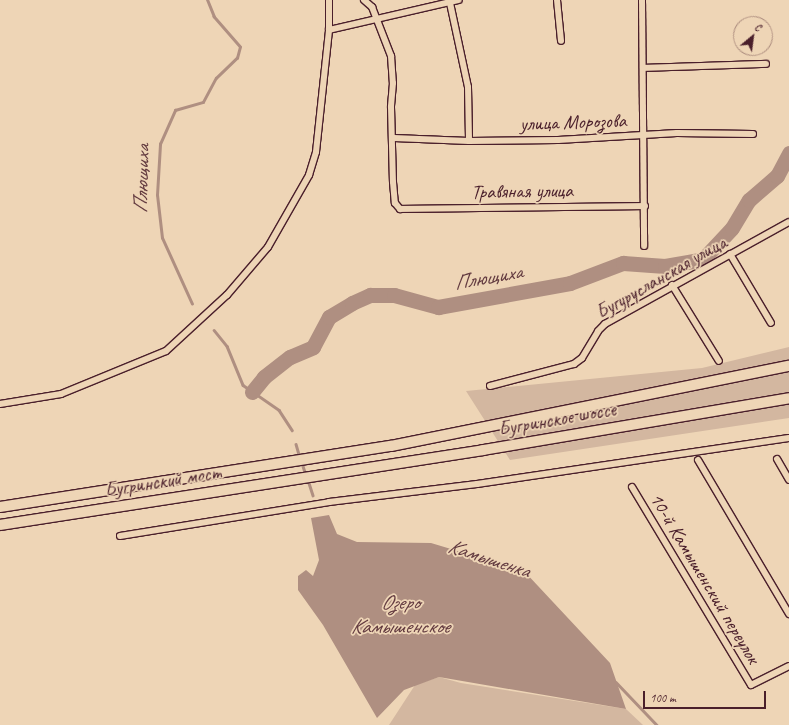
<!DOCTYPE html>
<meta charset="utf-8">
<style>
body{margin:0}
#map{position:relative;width:789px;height:725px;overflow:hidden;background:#eed5b6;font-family:Caveat,sans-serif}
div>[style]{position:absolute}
.green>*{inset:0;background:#d3b7a0}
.water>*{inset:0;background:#af8f81}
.stream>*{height:2.5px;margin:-1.25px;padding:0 1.25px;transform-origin:1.25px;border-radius:1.25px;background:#af8f81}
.river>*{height:15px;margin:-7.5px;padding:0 7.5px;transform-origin:7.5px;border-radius:7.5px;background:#af8f81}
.roads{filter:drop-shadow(1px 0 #4a1f2b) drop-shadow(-1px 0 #4a1f2b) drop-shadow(0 1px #4a1f2b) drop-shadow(0 -1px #4a1f2b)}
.minor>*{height:6px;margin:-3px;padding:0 3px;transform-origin:3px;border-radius:3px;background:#eed5b6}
.primary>*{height:10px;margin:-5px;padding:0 5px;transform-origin:5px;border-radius:5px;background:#eed5b6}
span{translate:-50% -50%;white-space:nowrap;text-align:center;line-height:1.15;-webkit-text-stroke:3.5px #eed5b6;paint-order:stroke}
.street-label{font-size:20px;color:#4a1f2b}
.water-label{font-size:21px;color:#633b40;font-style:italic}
.north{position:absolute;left:733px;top:16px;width:40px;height:40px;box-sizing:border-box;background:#eed5b6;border:1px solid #ac8c7e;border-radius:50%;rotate:29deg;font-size:11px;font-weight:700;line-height:16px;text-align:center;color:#4a1f2b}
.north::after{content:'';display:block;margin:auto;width:14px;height:18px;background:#4a1f2b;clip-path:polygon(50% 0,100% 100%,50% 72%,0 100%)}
.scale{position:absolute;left:643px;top:691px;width:123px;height:18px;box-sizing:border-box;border:2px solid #4a1f2b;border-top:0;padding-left:5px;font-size:12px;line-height:14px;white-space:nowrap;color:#4a1f2b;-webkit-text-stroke:3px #eed5b6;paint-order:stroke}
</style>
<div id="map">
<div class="green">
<div style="clip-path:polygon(789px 347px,789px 418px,510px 460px,466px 391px,702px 368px)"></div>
<div style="clip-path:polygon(439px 677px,461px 683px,626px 709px,643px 725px,389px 725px,415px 685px)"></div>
</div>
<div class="water">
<div style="clip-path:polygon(329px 515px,337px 534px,357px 542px,431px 543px,524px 571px,610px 663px,626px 709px,439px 677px,404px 690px,377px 718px,323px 625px,298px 590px,298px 576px,306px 570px,313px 576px,319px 560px,311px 518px)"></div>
</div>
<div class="stream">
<div style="left:192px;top:304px;width:72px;rotate:-114.4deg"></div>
<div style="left:162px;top:238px;width:43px;rotate:-96.6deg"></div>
<div style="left:157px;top:195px;width:51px;rotate:-86.6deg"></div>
<div style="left:160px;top:144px;width:37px;rotate:-66deg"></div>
<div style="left:175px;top:110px;width:29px;rotate:-16deg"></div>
<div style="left:203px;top:102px;width:27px;rotate:-62deg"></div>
<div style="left:216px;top:78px;width:29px;rotate:-44deg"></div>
<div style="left:237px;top:58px;width:11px;rotate:-75deg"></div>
<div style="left:240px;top:47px;width:40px;rotate:-131deg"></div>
<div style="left:214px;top:17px;width:18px;rotate:-112deg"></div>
<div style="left:214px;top:330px;width:21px;rotate:51deg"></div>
<div style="left:227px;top:346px;width:42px;rotate:67.7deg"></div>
<div style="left:243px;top:385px;width:44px;rotate:34.8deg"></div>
<div style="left:279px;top:410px;width:24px;rotate:57deg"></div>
<div style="left:296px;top:444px;width:15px;rotate:74deg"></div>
<div style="left:302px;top:463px;width:13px;rotate:72deg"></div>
<div style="left:308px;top:480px;width:16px;rotate:72deg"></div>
<div style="left:616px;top:682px;width:59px;rotate:46.4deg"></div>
</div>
<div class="river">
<div style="left:252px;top:392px;width:19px;rotate:-51deg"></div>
<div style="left:264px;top:377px;width:33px;rotate:-38deg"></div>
<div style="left:290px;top:357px;width:25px;rotate:-23deg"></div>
<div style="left:313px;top:347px;width:34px;rotate:-62deg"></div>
<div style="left:329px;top:317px;width:27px;rotate:-31deg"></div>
<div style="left:352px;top:303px;width:20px;rotate:-24deg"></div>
<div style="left:370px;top:295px;width:24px"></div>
<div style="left:394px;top:295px;width:46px;rotate:15.3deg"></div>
<div style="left:438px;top:307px;width:134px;rotate:-10.3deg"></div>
<div style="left:570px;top:283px;width:57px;rotate:-20.7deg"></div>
<div style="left:623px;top:263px;width:42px;rotate:4.1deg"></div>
<div style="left:665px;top:266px;width:39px;rotate:-10deg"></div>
<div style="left:703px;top:259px;width:42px;rotate:-46.9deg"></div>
<div style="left:732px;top:228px;width:33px;rotate:-59deg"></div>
<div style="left:749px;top:200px;width:37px;rotate:-41deg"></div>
<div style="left:777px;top:176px;width:26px;rotate:-62deg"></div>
</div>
<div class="roads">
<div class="minor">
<div style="left:364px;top:0;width:11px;rotate:41deg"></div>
<div style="left:372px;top:7px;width:53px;rotate:68.8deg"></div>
<div style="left:391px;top:56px;width:27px;rotate:86deg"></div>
<div style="left:393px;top:83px;width:24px;rotate:95deg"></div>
<div style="left:391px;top:107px;width:75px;rotate:88.5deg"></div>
<div style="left:393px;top:182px;width:21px;rotate:85deg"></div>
<div style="left:395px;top:203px;width:8px;rotate:50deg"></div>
<div style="left:400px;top:209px;width:245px;rotate:-0.7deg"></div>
<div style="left:557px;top:0;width:41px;rotate:84.4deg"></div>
<div style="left:642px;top:0;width:246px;rotate:89.5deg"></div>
<div style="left:450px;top:3px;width:86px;rotate:77.9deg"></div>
<div style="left:468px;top:87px;width:54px;rotate:88.9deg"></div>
<div style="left:329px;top:30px;width:133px;rotate:-13deg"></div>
<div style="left:644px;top:68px;width:122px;rotate:-1.9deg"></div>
<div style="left:394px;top:138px;width:75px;rotate:2.3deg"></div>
<div style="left:469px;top:141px;width:89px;rotate:-0.6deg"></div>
<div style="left:558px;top:140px;width:119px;rotate:-3.4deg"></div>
<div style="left:677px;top:133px;width:76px;rotate:0.8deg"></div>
<div style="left:730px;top:254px;width:80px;rotate:59.3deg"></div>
<div style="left:672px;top:285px;width:89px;rotate:58.3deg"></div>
<div style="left:490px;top:386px;width:87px;rotate:-14.7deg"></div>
<div style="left:574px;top:364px;width:10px;rotate:-37deg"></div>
<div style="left:582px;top:358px;width:31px;rotate:-59deg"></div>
<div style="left:598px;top:331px;width:10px;rotate:-45deg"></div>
<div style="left:605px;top:324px;width:210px;rotate:-29deg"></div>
<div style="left:0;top:404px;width:62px;rotate:-9.3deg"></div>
<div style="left:61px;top:394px;width:113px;rotate:-22.3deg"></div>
<div style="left:166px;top:351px;width:83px;rotate:-42.6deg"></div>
<div style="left:227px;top:295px;width:63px;rotate:-49.5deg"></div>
<div style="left:268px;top:247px;width:83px;rotate:-60.3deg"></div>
<div style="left:309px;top:175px;width:24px;rotate:-73deg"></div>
<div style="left:316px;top:152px;width:123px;rotate:-83.9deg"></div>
<div style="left:329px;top:30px;width:30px;rotate:-90deg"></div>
<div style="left:777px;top:459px;width:24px;rotate:60deg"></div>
<div style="left:698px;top:460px;width:179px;rotate:59.4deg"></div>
<div style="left:632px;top:487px;width:231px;rotate:59deg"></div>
<div style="left:751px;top:685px;width:42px;rotate:-26.6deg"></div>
<div style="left:120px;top:536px;width:212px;rotate:-9.2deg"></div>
<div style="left:329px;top:502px;width:149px;rotate:-6.9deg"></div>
<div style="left:477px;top:484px;width:315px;rotate:-8.4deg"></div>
</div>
<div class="primary">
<div style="left:0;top:507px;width:396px;rotate:-8.9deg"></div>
<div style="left:391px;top:446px;width:406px;rotate:-11.4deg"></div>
<div style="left:0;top:525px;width:489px;rotate:-8.8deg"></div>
<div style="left:483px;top:450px;width:310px;rotate:-9.6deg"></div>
</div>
</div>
<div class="street-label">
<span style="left:573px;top:122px;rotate:-2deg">улица Морозова</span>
<span style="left:522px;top:191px;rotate:-1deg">Травяная улица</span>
<span style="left:661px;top:277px;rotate:-30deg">Бугурусланская улица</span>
<span style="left:557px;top:419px;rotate:-10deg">Бугринское шоссе</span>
<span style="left:163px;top:481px;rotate:-9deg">Бугринский мост</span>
<span style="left:705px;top:578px;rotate:59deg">10-й Камышенский переулок</span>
</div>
<div class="water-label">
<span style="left:141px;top:179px;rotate:-88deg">Плющиха</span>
<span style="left:488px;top:277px;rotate:-10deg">Плющиха</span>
<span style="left:489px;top:558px;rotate:18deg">Камышенка</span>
<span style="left:400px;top:614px">Озеро<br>Камышенское</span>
</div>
<div class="north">С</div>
<div class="scale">100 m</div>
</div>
